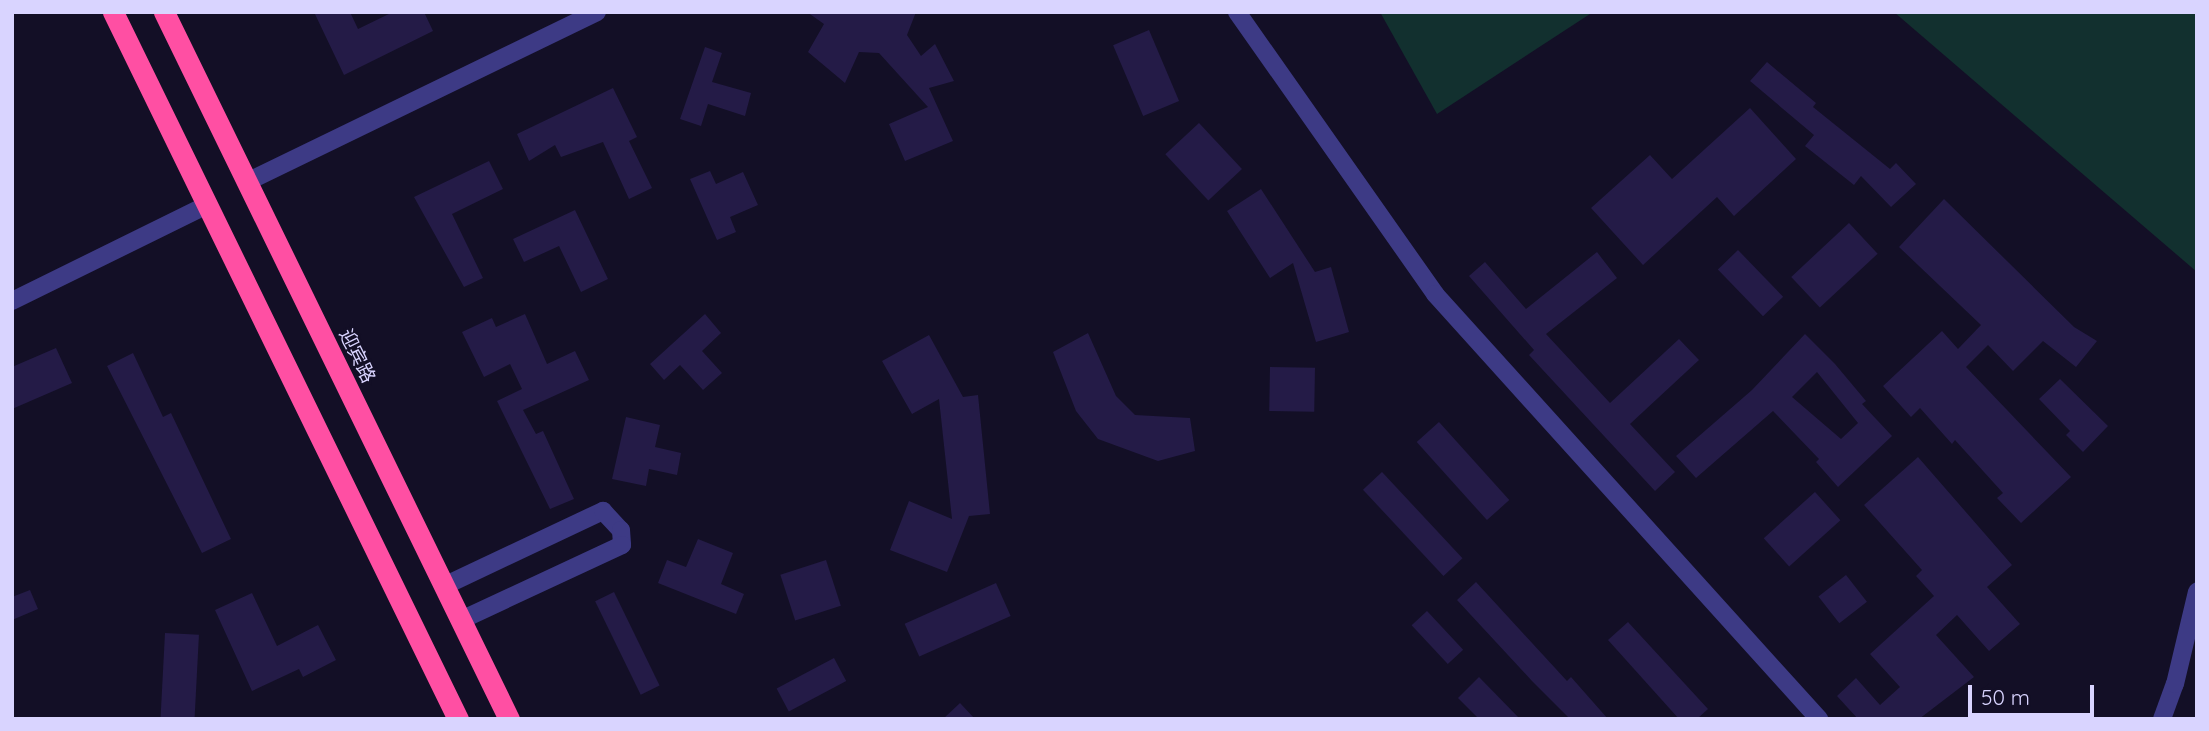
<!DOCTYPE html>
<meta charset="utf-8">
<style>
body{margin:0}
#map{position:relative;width:2209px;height:731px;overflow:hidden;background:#130f26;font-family:Quicksand,"Noto Sans SC",sans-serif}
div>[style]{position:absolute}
.green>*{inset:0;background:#12302f}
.building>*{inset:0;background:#241b47;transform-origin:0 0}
.minor>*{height:18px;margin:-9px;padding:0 9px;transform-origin:9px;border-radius:9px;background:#3d3a85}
.highway>*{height:21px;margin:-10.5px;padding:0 10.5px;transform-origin:10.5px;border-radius:10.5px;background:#ff4fa3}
span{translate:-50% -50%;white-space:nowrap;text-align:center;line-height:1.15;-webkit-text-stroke:5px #130f26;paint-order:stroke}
.street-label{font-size:19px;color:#d9d4ff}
.frame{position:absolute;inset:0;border:14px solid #d9d4ff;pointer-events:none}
.scale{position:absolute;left:1968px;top:685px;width:126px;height:32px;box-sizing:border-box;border:4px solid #d9d4ff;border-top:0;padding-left:9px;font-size:21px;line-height:24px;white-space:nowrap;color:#d9d4ff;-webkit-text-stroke:5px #130f26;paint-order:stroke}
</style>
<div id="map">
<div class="green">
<div style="clip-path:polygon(1380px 12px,1593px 12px,1437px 114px)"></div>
<div style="clip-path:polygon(1894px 12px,2197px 12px,2197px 272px)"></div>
</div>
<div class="building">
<div style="clip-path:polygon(314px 12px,350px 12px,358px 29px,393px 12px,424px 12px,433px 31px,344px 75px)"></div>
<div style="clip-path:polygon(807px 12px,916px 12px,907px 35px,921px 56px,935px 44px,954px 81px,929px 88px,953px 141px,905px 161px,889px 124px,928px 107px,879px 53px,859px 52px,845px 83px,808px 52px,824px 24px)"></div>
<div style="left:1149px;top:30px;width:77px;height:39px;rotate:67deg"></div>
<div style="clip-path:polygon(705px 47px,722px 53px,712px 82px,751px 93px,745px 116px,708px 104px,701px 126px,680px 119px)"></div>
<div style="clip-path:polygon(1767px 62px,1816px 103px,1813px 107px,1890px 169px,1896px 163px,1916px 184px,1891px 207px,1861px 176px,1854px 185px,1805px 146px,1814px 135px,1750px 81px)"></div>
<div style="clip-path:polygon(613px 88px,637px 137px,629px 141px,652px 188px,629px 199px,603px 142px,561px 157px,555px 145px,529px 161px,517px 134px)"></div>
<div style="clip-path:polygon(1750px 108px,1796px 159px,1734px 216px,1717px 197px,1643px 265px,1591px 208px,1650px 155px,1672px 179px)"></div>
<div style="left:1199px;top:123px;width:63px;height:46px;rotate:47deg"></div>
<div style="clip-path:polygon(489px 161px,503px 189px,452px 214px,483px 278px,464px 287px,414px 197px)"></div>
<div style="clip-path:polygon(710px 171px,716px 184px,743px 172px,758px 205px,730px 217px,736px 232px,717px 240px,690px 179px)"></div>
<div style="clip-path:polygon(1261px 189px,1315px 272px,1331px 267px,1349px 332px,1316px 342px,1293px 263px,1270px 278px,1227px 211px)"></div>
<div style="clip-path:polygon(1944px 199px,2074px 327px,2097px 341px,2076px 367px,2043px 341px,2013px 371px,1988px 345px,1966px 367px,2071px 477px,2021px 523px,1997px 498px,2003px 493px,1955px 440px,1952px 444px,1920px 408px,1911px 417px,1883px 386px,1942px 331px,1958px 349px,1981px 325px,1899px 247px)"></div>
<div style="clip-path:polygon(575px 210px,608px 279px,581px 292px,559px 246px,524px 262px,513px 239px)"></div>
<div style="left:1849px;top:223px;width:42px;height:79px;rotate:47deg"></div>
<div style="left:1738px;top:250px;width:65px;height:28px;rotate:46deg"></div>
<div style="clip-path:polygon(1597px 252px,1617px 278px,1546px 334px,1610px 403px,1679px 339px,1699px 360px,1630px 424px,1675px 472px,1655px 491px,1529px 355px,1534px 350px,1469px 276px,1485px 262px,1526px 309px)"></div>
<div style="clip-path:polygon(525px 314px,547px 364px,575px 351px,589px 380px,523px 410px,536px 434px,543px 431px,574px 499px,550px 509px,497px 401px,522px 389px,510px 364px,484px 377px,462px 332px,492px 318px,496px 327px)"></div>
<div style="clip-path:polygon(705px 314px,721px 333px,702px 351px,722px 373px,703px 390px,680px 365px,664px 380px,650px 364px)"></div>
<div style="clip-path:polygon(1088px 333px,1116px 396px,1135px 415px,1190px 418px,1195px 451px,1158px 461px,1098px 439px,1076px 411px,1053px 352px)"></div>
<div style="clip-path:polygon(evenodd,1805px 334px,1835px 364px,1866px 401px,1862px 404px,1892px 436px,1838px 487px,1816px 462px,1819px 459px,1773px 411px,1696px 478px,1676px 456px,1752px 390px,1805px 334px,1817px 372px,1858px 423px,1841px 439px,1792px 397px,1817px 372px)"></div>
<div style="clip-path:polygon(929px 335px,963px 397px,978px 395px,990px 514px,969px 516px,947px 572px,890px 550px,909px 501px,952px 519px,939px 399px,912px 414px,882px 361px)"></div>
<div style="clip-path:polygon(56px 348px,72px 383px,12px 409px,12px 367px)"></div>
<div style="clip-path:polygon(133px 353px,163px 417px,171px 413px,231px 539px,202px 553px,107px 366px)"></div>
<div style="left:1270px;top:367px;width:45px;height:44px;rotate:1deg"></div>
<div style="clip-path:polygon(2060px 379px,2108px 426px,2083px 452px,2066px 435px,2070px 431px,2039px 399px)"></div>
<div style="clip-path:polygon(626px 417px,660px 425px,655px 447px,681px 453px,677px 475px,649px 469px,646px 486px,612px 479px)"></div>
<div style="left:1439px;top:422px;width:105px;height:30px;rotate:48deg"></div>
<div style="clip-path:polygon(1918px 457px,2012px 565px,1987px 587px,2020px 624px,1989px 651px,1957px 615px,1936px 635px,1974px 677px,1919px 719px,1858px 719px,1837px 696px,1856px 678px,1880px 705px,1900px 687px,1870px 654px,1934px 596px,1916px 576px,1922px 570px,1864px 505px)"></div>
<div style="left:1382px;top:472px;width:118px;height:26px;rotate:47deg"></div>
<div style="left:1815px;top:492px;width:38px;height:69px;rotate:48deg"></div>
<div style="clip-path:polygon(698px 539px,733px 553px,721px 584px,744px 594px,736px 614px,658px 583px,667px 560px,686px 567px)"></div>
<div style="left:826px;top:560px;width:48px;height:48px;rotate:72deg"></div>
<div style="left:1846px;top:575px;width:34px;height:35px;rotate:52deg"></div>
<div style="clip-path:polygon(1476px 582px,1567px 681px,1571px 677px,1608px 719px,1570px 719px,1532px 681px,1457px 600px)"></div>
<div style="left:996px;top:583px;width:36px;height:100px;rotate:66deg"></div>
<div style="clip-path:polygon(30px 590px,38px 609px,12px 620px,12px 597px)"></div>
<div style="left:614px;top:592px;width:104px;height:21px;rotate:64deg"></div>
<div style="clip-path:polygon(252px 593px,277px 646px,318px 625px,336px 660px,303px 677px,299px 669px,252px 691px,215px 610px)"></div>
<div style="left:1427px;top:611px;width:53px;height:21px;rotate:47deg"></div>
<div style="clip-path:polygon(1628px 622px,1708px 709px,1697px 719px,1679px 719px,1608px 640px)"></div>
<div style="left:165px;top:633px;width:34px;height:86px;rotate:3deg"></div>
<div style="left:834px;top:658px;width:26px;height:65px;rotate:62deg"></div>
<div style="clip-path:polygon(1479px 677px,1520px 719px,1479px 719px,1458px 698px)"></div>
<div style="clip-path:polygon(960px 703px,975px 719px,943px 719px)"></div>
</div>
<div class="minor">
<div style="left:1237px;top:12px;width:345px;rotate:54.9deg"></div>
<div style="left:1435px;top:294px;width:573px;rotate:47.9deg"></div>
<div style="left:247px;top:182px;width:389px;rotate:-25.9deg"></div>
<div style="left:12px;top:301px;width:217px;rotate:-26.2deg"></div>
<div style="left:444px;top:586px;width:176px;rotate:-25.3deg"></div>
<div style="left:603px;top:511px;width:26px;rotate:47deg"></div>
<div style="left:621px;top:530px;width:15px;rotate:86deg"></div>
<div style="left:622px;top:545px;width:178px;rotate:155deg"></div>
<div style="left:2162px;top:719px;width:37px;rotate:-70deg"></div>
<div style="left:2175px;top:684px;width:95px;rotate:-76.6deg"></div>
</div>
<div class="highway">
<div style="left:113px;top:12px;width:787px;rotate:63.99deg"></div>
<div style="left:164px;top:12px;width:787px;rotate:63.99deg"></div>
</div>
<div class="street-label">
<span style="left:357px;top:356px;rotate:64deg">迎宾路</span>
</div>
<div class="frame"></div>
<div class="scale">50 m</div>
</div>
